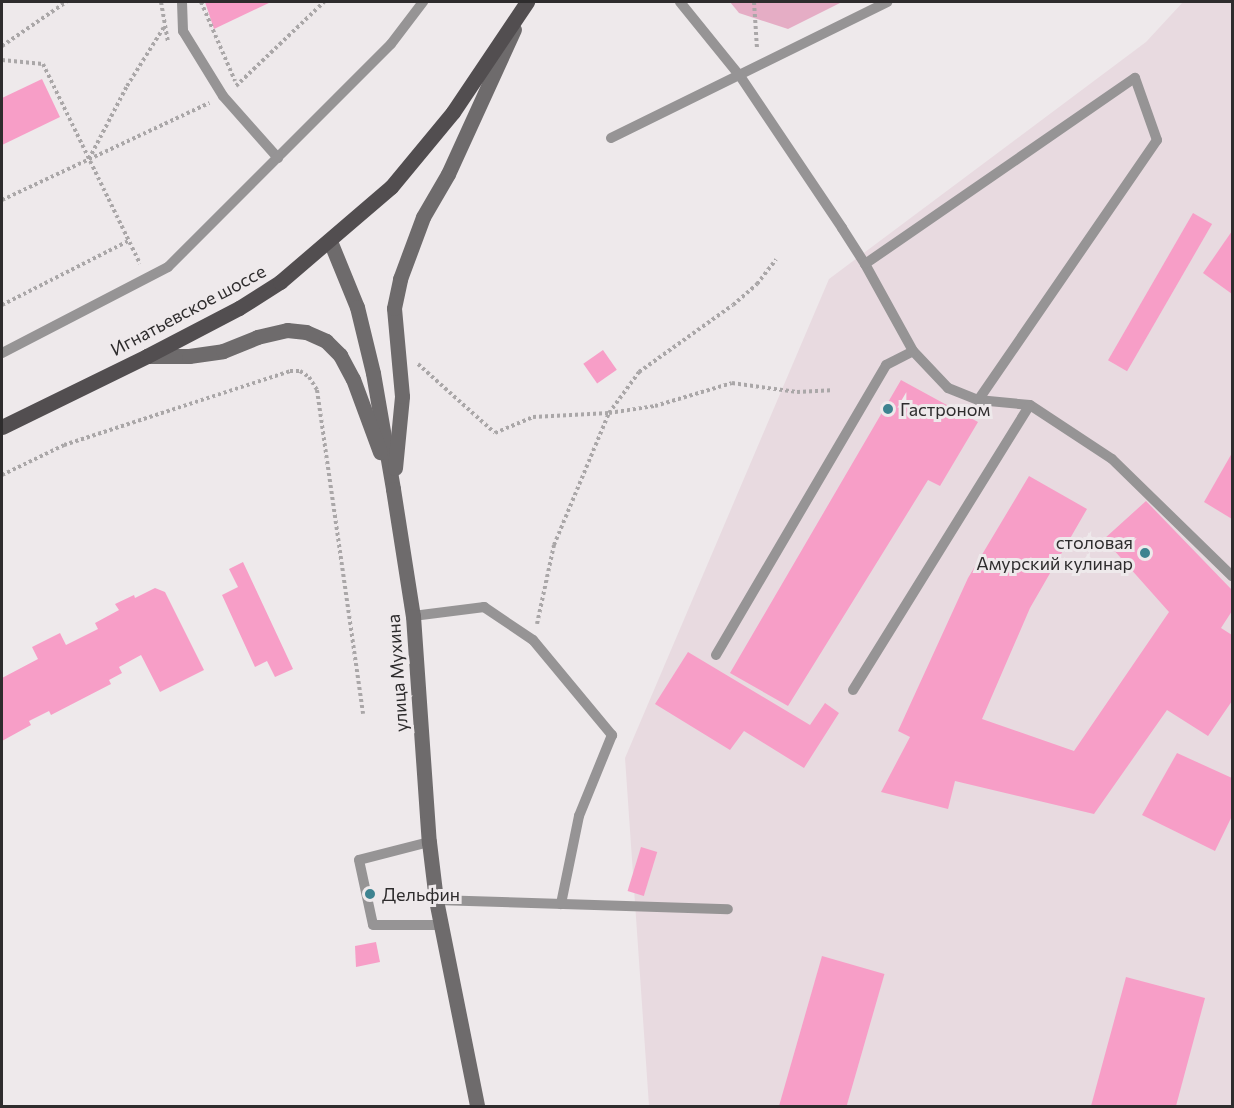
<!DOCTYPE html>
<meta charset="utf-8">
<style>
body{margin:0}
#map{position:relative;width:1234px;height:1108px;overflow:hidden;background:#eee9eb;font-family:Commissioner,sans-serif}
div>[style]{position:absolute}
.built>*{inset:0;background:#e8dae0}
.green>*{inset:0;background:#e5adc5}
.building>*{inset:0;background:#f79ec7;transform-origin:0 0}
.path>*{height:4px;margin-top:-2px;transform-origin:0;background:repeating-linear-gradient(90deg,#aaa7a8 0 3px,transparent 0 6px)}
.lane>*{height:10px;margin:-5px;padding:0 5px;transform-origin:5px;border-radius:5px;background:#969495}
.secondary>*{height:15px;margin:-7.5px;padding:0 7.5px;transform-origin:7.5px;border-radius:7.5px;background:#6e6b6c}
.primary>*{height:15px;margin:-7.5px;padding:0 7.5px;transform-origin:7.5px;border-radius:7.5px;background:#524e50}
.dots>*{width:16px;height:16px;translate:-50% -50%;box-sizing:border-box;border:3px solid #eee9eb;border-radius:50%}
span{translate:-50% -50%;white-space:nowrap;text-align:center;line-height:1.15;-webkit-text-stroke:6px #eee9eb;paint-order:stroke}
.street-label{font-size:18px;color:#2e2c2d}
.poi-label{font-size:18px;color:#2e2c2d}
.left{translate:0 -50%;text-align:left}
.right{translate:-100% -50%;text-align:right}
.frame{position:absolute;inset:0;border:3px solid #2e2c2d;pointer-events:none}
</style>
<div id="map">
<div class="built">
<div style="clip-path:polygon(1183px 2px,1232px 2px,1232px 1106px,649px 1106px,625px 758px,829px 279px,1146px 42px)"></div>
</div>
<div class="green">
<div style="clip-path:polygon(730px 2px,842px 2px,788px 29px,739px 13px)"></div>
</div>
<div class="building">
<div style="clip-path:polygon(205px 2px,271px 2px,214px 29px)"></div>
<div style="clip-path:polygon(42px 79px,60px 117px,2px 145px,2px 98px)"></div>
<div style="left:1193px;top:213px;width:22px;height:170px;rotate:30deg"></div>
<div style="clip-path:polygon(1232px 231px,1232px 294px,1203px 273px)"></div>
<div style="left:603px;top:350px;width:24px;height:24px;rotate:55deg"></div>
<div style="clip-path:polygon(901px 380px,978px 422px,940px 486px,928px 480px,788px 706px,730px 673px)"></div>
<div style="clip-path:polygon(1232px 453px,1232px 519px,1204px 502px)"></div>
<div style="clip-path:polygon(1029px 476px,1087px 509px,1030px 608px,982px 719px,1074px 751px,1169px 612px,1104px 539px,1146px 501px,1232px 590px,1232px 611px,1221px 628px,1232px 635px,1232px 701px,1208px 736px,1167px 710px,1094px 814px,955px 781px,948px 809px,881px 792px,910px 737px,898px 731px,968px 578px)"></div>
<div style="clip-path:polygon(243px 562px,293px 669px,275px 677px,267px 661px,255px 667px,222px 595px,238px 587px,229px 569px)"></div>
<div style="clip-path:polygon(155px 588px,165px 592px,204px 670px,160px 692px,141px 655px,119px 667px,122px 673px,109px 680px,111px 684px,51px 715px,49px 711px,29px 721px,31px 725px,2px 741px,2px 678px,38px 659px,32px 647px,60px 633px,66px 645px,98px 629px,95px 623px,119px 610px,115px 604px,134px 595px,135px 598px)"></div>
<div style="clip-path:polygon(688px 652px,810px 725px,825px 703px,839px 713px,804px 768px,744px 731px,730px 750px,655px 704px)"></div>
<div style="clip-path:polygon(1177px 753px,1232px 778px,1232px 816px,1215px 851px,1142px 815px)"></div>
<div style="left:641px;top:847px;width:17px;height:46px;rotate:17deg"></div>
<div style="clip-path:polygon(376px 942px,380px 962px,356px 967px,355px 946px)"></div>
<div style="left:822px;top:956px;width:65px;height:157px;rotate:16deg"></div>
<div style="clip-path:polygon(1126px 977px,1205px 998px,1176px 1106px,1091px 1106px)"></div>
</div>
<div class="path">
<div style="left:161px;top:2px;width:41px;rotate:80.1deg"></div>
<div style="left:201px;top:2px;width:86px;rotate:66.7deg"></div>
<div style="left:754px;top:2px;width:46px;rotate:86.3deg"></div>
<div style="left:2px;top:46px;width:78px;rotate:-34.5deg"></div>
<div style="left:2px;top:60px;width:41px;rotate:5.6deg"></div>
<div style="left:43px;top:64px;width:222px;rotate:64.1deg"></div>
<div style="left:236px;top:86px;width:122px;rotate:-43.7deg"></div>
<div style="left:89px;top:159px;width:82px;rotate:-62.5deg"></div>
<div style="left:127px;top:86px;width:70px;rotate:-57.9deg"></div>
<div style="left:2px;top:200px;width:229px;rotate:-25.1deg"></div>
<div style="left:2px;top:305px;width:141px;rotate:-26.9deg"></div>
<div style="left:418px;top:364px;width:103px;rotate:41.9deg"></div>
<div style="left:495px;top:433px;width:41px;rotate:-22.8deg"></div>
<div style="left:533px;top:417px;width:76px;rotate:-3deg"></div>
<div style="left:609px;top:413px;width:47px;rotate:-8.7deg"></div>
<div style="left:655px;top:406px;width:80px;rotate:-16.6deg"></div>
<div style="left:732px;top:383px;width:66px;rotate:7.9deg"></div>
<div style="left:797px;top:392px;width:34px;rotate:-3deg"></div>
<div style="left:2px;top:475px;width:69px;rotate:-25.8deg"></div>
<div style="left:64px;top:445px;width:238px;rotate:-18.1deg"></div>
<div style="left:290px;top:371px;width:10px"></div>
<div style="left:300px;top:371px;width:11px;rotate:34deg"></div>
<div style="left:309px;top:377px;width:15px;rotate:58deg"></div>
<div style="left:317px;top:390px;width:327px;rotate:81.9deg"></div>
<div style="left:537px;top:624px;width:81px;rotate:-77.9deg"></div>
<div style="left:554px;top:545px;width:143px;rotate:-67.4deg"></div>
<div style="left:609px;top:413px;width:51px;rotate:-53.8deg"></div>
<div style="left:639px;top:372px;width:115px;rotate:-35.5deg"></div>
<div style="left:733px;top:305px;width:32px;rotate:-41deg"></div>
<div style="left:757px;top:284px;width:31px;rotate:-52deg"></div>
</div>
<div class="lane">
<div style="left:182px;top:2px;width:29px;rotate:88deg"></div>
<div style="left:183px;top:31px;width:76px;rotate:58.4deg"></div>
<div style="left:223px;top:96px;width:83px;rotate:48.4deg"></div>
<div style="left:680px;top:2px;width:95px;rotate:51deg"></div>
<div style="left:740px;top:76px;width:183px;rotate:56.1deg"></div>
<div style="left:842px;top:228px;width:43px;rotate:57.4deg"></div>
<div style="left:865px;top:264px;width:99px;rotate:61.1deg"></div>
<div style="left:913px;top:351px;width:51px;rotate:46.6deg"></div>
<div style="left:948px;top:388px;width:32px;rotate:22deg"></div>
<div style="left:978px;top:400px;width:52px;rotate:5.5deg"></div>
<div style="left:1030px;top:405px;width:98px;rotate:33.4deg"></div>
<div style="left:1112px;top:459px;width:168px;rotate:44.3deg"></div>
<div style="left:611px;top:138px;width:308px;rotate:-26.2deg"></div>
<div style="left:865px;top:264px;width:328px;rotate:-34.6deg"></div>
<div style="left:1135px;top:78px;width:66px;rotate:70.5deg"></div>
<div style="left:1157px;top:140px;width:316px;rotate:124.5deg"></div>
<div style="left:2px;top:353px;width:187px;rotate:-27.4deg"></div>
<div style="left:168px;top:267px;width:315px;rotate:-45deg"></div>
<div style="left:391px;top:44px;width:53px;rotate:-52.7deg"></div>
<div style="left:413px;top:616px;width:72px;rotate:-7.2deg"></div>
<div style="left:484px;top:607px;width:59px;rotate:34deg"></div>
<div style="left:533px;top:640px;width:124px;rotate:50.3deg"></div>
<div style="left:612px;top:735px;width:87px;rotate:112.2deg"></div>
<div style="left:579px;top:816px;width:90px;rotate:101.6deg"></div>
<div style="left:716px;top:655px;width:336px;rotate:-59.6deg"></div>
<div style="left:886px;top:365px;width:30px;rotate:-27deg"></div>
<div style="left:853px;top:690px;width:335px;rotate:-58.2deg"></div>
<div style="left:429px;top:842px;width:72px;rotate:165.6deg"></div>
<div style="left:359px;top:860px;width:66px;rotate:77.8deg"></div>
<div style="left:373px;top:925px;width:67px"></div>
<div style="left:436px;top:900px;width:292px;rotate:1.8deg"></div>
</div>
<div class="secondary">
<div style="left:330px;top:241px;width:71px;rotate:67.8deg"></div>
<div style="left:357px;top:307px;width:68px;rotate:76.4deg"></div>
<div style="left:373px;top:373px;width:118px;rotate:80.2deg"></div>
<div style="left:393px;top:489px;width:129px;rotate:81.1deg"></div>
<div style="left:413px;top:616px;width:227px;rotate:86deg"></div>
<div style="left:429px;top:842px;width:58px;rotate:83.1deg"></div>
<div style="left:436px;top:900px;width:210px;rotate:78.7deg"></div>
<div style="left:147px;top:356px;width:42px"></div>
<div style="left:189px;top:356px;width:34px;rotate:-8deg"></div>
<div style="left:223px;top:351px;width:37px;rotate:-22deg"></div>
<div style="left:257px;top:337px;width:31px;rotate:-13deg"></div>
<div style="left:287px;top:330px;width:19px;rotate:6deg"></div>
<div style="left:306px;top:332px;width:22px;rotate:24deg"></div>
<div style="left:326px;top:341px;width:20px;rotate:45deg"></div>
<div style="left:340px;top:355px;width:27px;rotate:62deg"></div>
<div style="left:353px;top:379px;width:78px;rotate:69.7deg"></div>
<div style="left:395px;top:468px;width:72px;rotate:-84.4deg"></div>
<div style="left:402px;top:396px;width:88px;rotate:-95.2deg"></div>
<div style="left:394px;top:308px;width:30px;rotate:-78deg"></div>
<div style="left:400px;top:279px;width:66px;rotate:-69.6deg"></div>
<div style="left:423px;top:217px;width:50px;rotate:-59.8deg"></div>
<div style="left:448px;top:174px;width:159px;rotate:-65.5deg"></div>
</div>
<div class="primary">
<div style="left:2px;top:427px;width:161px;rotate:-26.1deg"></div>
<div style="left:147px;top:356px;width:104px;rotate:-27.6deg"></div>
<div style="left:239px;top:308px;width:49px;rotate:-32.4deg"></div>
<div style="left:280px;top:282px;width:146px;rotate:-40.6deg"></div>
<div style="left:391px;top:187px;width:97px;rotate:-50.4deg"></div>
<div style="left:453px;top:112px;width:133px;rotate:-56.1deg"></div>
</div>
<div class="dots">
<div style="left:888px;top:409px;background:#3e8390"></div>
<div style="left:1145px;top:553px;background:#3e8390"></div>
<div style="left:370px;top:894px;background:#3e8390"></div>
</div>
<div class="street-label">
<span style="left:188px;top:310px;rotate:-28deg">Игнатьевское шоссе</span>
<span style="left:397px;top:673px;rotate:-94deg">улица Мухина</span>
</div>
<div class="poi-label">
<span class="left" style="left:900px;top:409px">Гастроном</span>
<span class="right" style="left:1133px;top:553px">столовая<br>Амурский кулинар</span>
<span class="left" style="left:382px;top:894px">Дельфин</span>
</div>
<div class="frame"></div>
</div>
